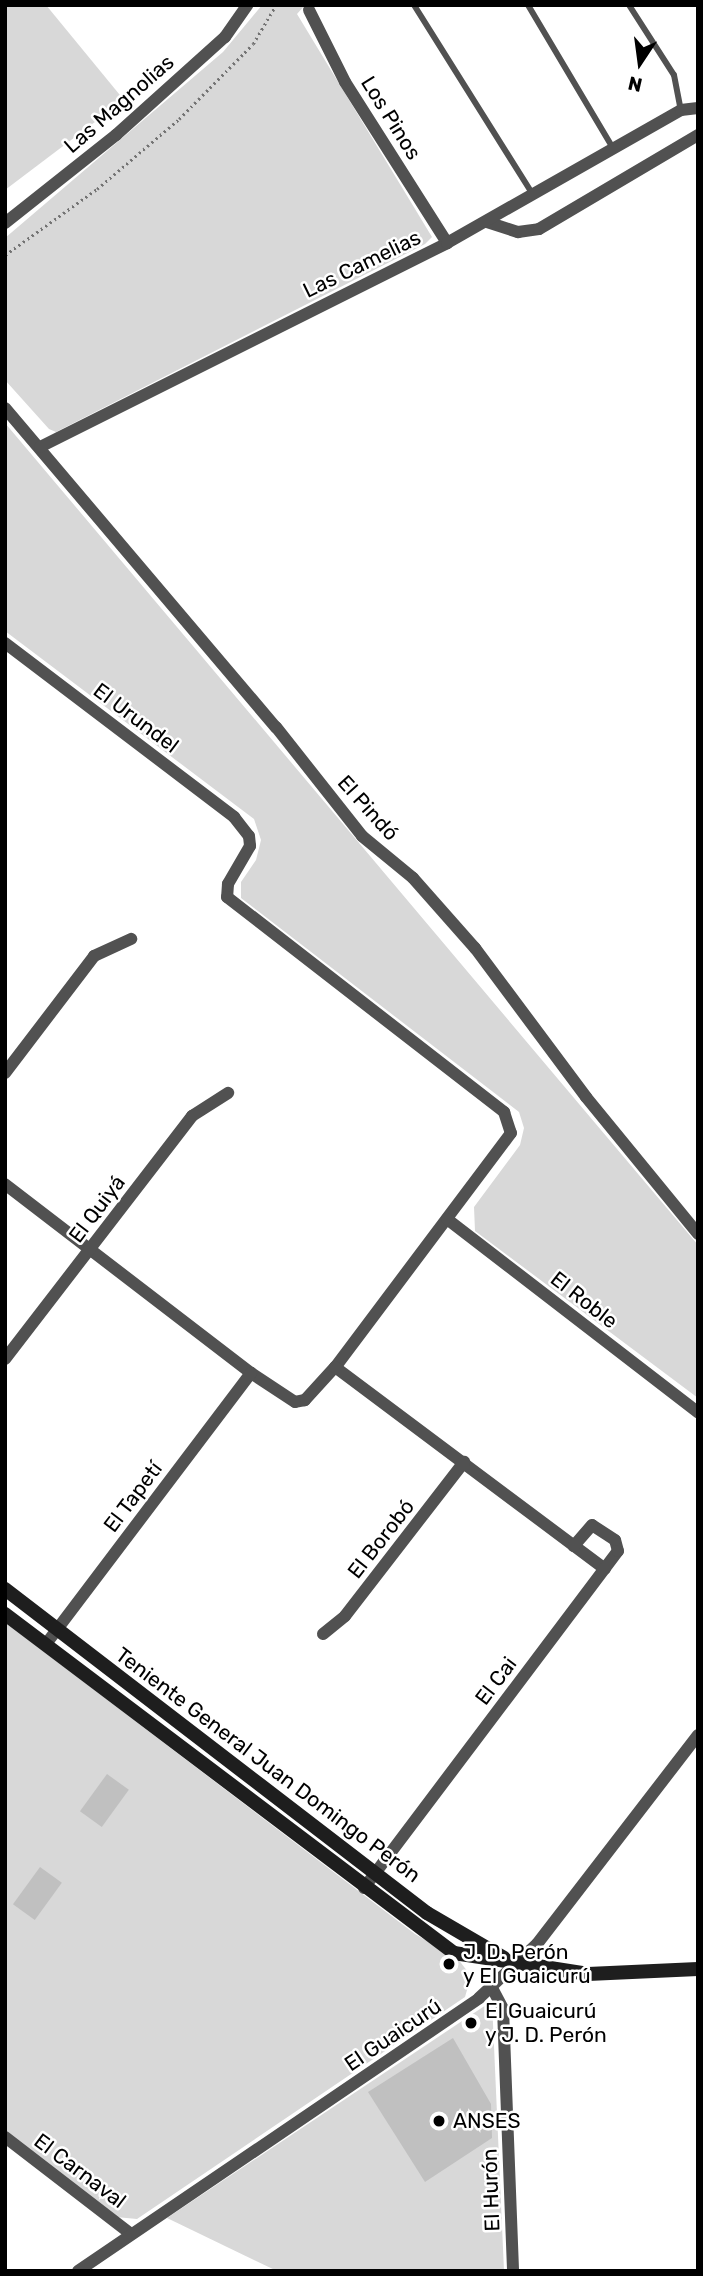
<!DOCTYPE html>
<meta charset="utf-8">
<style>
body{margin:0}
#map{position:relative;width:703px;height:2276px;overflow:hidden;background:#fff;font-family:Rubik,sans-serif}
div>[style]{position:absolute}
.green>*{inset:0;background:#d8d8d8}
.building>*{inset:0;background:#c0c0c0;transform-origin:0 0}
.path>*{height:2.5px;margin-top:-1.25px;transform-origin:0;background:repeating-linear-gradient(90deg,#737373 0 2px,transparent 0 5.5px)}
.lane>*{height:6px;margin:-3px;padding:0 3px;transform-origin:3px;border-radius:3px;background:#515151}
.street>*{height:12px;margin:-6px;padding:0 6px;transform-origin:6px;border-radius:6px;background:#515151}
.secondary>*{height:14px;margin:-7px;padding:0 7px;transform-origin:7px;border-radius:7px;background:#1e1e1e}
.dots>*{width:19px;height:19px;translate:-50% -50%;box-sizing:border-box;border:4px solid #fff;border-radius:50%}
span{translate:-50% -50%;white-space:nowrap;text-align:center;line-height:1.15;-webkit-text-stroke:5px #fff;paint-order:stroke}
.street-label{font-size:21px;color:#000}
.poi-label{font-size:21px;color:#000}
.left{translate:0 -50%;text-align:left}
.frame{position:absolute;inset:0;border:7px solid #000;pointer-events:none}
.north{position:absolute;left:605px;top:28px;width:70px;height:70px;-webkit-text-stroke:5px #fff;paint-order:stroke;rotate:193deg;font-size:19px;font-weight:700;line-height:28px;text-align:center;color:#000}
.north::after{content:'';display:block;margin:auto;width:24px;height:32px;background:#000;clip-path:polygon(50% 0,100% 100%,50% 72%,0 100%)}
</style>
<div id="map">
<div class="green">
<div style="clip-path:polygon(5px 5px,46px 5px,124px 100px,5px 190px)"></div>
<div style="clip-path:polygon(262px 5px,305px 5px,297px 14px,432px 237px,425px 244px,56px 432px,49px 429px,5px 380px,5px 238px,223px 52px)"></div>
<div style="clip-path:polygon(5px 423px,698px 1245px,698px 1398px,475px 1231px,474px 1207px,520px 1145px,524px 1128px,519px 1112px,241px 898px,241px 882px,256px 860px,261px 840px,254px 819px,5px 631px)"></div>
<div style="clip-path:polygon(5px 1622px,415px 1934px,458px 1959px,471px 1976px,465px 1997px,137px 2219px,116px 2217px,5px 2133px)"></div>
<div style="clip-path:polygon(492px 2001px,504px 2271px,277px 2271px,167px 2218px)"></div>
</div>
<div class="building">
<div style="left:107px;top:1774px;width:27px;height:46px;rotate:36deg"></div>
<div style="left:40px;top:1867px;width:27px;height:46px;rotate:36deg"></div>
<div style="clip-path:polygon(453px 2038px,491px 2104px,492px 2138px,425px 2182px,368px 2092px)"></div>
</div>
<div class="path">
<div style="left:5px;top:255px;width:113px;rotate:-35.7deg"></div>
<div style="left:97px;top:189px;width:108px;rotate:-40.5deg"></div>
<div style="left:179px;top:119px;width:105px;rotate:-45.4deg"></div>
<div style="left:253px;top:44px;width:45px;rotate:-59.5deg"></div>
</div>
<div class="lane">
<div style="left:414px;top:5px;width:224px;rotate:57.9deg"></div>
<div style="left:528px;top:5px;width:166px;rotate:59.3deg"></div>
<div style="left:629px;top:5px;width:83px;rotate:57.3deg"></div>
<div style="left:674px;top:75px;width:36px;rotate:79deg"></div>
</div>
<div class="street">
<div style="left:309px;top:10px;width:80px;rotate:63.4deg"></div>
<div style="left:345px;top:82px;width:191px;rotate:57.6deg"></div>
<div style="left:487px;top:222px;width:33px;rotate:18deg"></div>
<div style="left:518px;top:232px;width:21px;rotate:-8deg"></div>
<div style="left:539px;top:229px;width:185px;rotate:-30.6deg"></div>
<div style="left:5px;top:223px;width:142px;rotate:-38.4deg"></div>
<div style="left:116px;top:135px;width:147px;rotate:-42deg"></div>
<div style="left:225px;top:37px;width:39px;rotate:-55deg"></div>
<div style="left:5px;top:408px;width:419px;rotate:49.7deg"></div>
<div style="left:276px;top:727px;width:139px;rotate:51.7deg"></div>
<div style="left:362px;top:836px;width:66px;rotate:39.5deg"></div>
<div style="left:413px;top:878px;width:94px;rotate:48.5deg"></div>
<div style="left:475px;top:948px;width:186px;rotate:53.3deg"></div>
<div style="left:586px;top:1097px;width:177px;rotate:50.7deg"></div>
<div style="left:40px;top:447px;width:455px;rotate:-26.6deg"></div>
<div style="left:447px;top:243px;width:269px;rotate:-29.6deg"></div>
<div style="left:681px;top:110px;width:17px;rotate:-7deg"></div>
<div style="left:5px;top:643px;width:288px;rotate:37.2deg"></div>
<div style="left:234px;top:817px;width:24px;rotate:52deg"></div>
<div style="left:249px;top:836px;width:10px;rotate:84deg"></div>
<div style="left:250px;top:846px;width:44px;rotate:120.1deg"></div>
<div style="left:228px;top:884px;width:13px;rotate:94deg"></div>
<div style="left:227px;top:897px;width:351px;rotate:37.8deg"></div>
<div style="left:504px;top:1112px;width:22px;rotate:72deg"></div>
<div style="left:511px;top:1133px;width:293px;rotate:126.9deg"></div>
<div style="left:335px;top:1367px;width:45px;rotate:132.3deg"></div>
<div style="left:305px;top:1400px;width:10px;rotate:169deg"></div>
<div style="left:295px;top:1402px;width:53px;rotate:-146.6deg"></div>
<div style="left:251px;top:1373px;width:310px;rotate:-142.5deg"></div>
<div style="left:5px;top:1073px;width:147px;rotate:-52.7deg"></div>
<div style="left:94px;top:956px;width:41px;rotate:-24.7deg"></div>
<div style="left:447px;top:1219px;width:317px;rotate:37.6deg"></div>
<div style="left:5px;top:1359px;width:307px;rotate:-52.4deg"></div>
<div style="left:192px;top:1116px;width:43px;rotate:-32.6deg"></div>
<div style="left:335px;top:1367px;width:337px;rotate:36.8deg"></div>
<div style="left:323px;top:1634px;width:28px;rotate:-39deg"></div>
<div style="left:345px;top:1616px;width:195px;rotate:-52.3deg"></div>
<div style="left:46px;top:1644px;width:340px;rotate:-52.9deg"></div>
<div style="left:364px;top:1888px;width:422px;rotate:-53deg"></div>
<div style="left:618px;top:1551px;width:11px;rotate:-105deg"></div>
<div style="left:615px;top:1540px;width:27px;rotate:-147deg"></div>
<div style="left:592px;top:1525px;width:28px;rotate:131deg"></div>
<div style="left:491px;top:1986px;width:26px;rotate:62deg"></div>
<div style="left:503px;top:2009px;width:262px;rotate:87.8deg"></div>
<div style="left:5px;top:2137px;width:159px;rotate:37.6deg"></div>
<div style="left:78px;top:2271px;width:485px;rotate:-34.2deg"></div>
<div style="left:479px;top:1998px;width:79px;rotate:-43deg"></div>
<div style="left:537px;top:1944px;width:264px;rotate:-52.4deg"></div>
</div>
<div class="secondary">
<div style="left:5px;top:1589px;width:532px;rotate:37.52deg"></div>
<div style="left:427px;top:1913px;width:89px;rotate:30.3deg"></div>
<div style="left:5px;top:1614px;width:563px;rotate:37.05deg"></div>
<div style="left:454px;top:1953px;width:136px;rotate:8.9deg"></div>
<div style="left:588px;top:1974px;width:110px;rotate:-2.6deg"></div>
</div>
<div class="dots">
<div style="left:449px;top:1964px;background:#000"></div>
<div style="left:471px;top:2023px;background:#000"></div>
<div style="left:439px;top:2121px;background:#000"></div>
</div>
<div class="street-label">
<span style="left:119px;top:104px;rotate:-41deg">Las Magnolias</span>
<span style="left:391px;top:118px;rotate:58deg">Los Pinos</span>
<span style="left:362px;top:264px;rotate:-26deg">Las Camelias</span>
<span style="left:136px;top:718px;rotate:37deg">El Urundel</span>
<span style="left:368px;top:808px;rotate:48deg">El Pindó</span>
<span style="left:97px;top:1209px;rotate:-53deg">El Quiyá</span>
<span style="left:584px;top:1300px;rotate:38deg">El Roble</span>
<span style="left:133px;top:1497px;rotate:-53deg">El Tapetí</span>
<span style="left:381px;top:1539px;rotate:-52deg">El Borobó</span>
<span style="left:496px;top:1681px;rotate:-53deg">El Cai</span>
<span style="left:268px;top:1765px;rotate:37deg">Teniente General Juan Domingo Perón</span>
<span style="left:393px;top:2035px;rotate:-34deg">El Guaicurú</span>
<span style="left:80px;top:2171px;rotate:37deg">El Carnaval</span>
<span style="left:491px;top:2190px;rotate:-92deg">El Hurón</span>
</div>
<div class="poi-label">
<span class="left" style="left:463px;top:1964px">J. D. Perón<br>y El Guaicurú</span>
<span class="left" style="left:485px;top:2023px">El Guaicurú<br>y J. D. Perón</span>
<span class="left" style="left:453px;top:2121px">ANSES</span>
</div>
<div class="frame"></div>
<div class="north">N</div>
</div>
